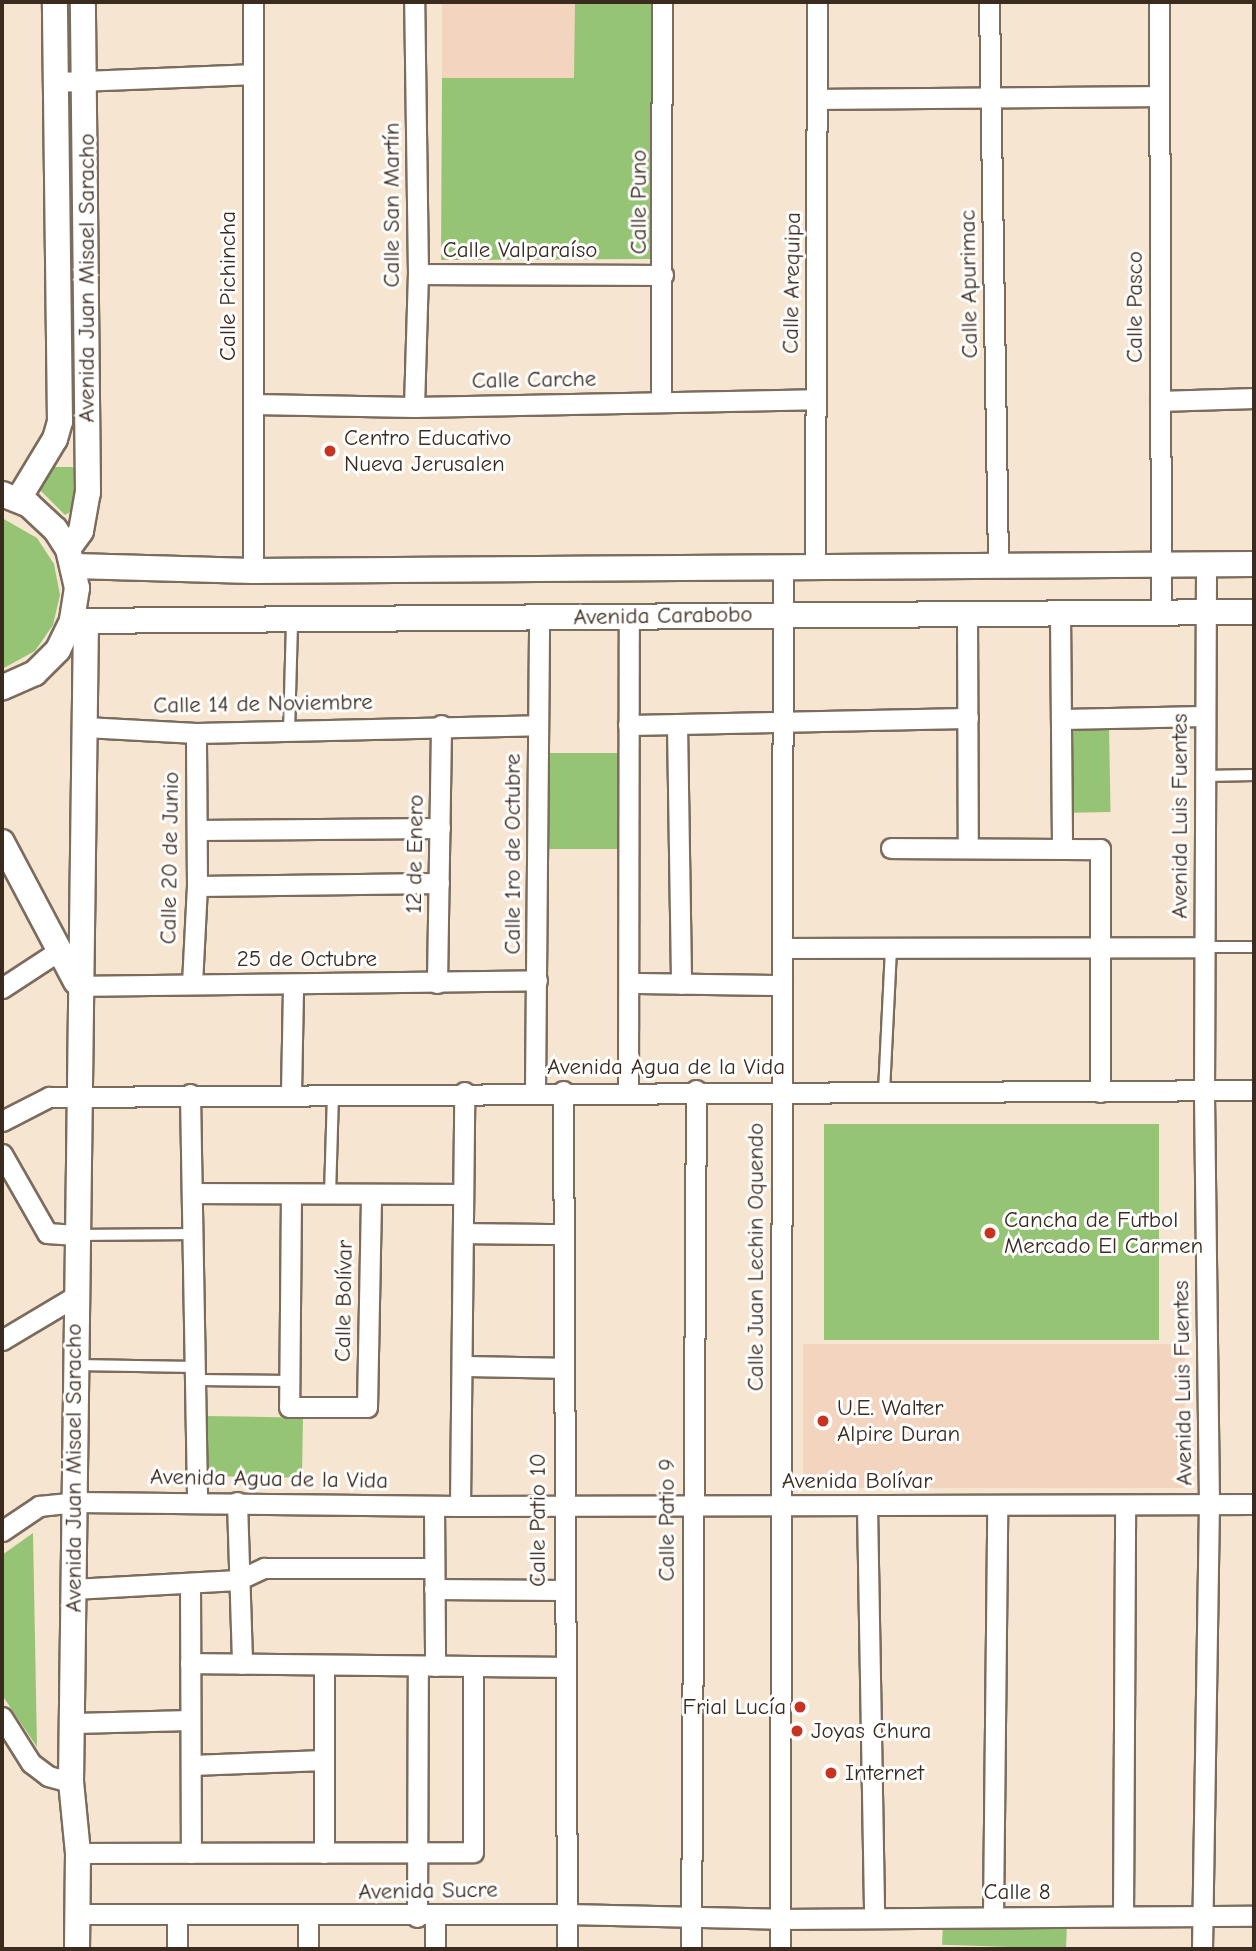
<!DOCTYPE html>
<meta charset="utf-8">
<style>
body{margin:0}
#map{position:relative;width:1256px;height:1951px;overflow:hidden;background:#f6e6d1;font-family:"Comic Neue",sans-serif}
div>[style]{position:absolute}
.built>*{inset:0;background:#f3d4be;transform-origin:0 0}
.green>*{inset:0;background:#95c574;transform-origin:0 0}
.roads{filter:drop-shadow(2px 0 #7c6c5d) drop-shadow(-2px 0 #7c6c5d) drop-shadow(0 2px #7c6c5d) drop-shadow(0 -2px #7c6c5d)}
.service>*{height:10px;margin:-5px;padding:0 5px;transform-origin:5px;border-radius:5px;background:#fff}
.minor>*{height:19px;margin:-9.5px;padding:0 9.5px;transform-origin:9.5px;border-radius:9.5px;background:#fff}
.tertiary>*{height:24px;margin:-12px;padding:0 12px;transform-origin:12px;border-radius:12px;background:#fff}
.dots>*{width:19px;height:19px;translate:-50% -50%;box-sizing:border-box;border:4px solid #fff;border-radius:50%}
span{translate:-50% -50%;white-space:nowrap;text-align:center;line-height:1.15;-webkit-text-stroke:6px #fff;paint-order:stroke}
.street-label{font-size:23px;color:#3b2a1e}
.poi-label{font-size:23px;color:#3b2a1e}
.left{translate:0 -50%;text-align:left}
.right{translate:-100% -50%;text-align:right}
.frame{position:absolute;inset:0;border:4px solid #3b2a1e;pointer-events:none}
</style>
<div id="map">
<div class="built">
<div style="left:442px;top:2px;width:133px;height:76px"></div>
<div style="left:803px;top:1344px;width:382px;height:144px"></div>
</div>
<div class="green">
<div style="clip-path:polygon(575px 2px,651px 2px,651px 259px,441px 260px,442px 78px,574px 78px)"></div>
<div style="clip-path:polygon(53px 467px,72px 467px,80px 472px,75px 509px,65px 515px,40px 490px,42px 478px)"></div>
<div style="clip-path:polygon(2px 518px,37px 538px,54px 564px,60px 595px,53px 625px,35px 651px,2px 669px)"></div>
<div style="left:1109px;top:724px;width:88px;height:39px;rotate:89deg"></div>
<div style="left:549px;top:753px;width:72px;height:96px"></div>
<div style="left:824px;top:1124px;width:335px;height:216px"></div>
<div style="left:206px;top:1416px;width:97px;height:60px;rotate:1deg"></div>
<div style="clip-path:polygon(33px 1533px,37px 1747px,2px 1695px,2px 1555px)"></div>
<div style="left:1067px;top:1922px;width:27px;height:124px;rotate:92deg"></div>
</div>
<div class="roads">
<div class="service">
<div style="left:289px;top:731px;width:110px;rotate:-88.4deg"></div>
<div style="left:1205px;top:776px;width:49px;rotate:-1.2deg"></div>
<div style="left:1204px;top:947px;width:50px"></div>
<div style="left:884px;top:1092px;width:144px;rotate:-87.2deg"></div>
<div style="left:330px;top:1195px;width:101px;rotate:-88.3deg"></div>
<div style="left:78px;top:1235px;width:115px;rotate:-0.5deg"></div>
<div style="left:76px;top:1365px;width:119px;rotate:1deg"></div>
<div style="left:196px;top:1380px;width:94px;rotate:0.6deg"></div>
</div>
<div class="minor">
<div style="left:989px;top:2px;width:562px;rotate:89.08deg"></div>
<div style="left:1159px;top:2px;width:610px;rotate:89.81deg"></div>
<div style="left:56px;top:82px;width:197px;rotate:-2.3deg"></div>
<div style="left:819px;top:99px;width:340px;rotate:-0.5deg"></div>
<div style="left:418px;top:274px;width:245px;rotate:0.2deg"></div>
<div style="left:1160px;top:401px;width:94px;rotate:-1.8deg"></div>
<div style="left:661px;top:402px;width:400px;rotate:-89.9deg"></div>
<div style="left:253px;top:404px;width:161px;rotate:1.1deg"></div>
<div style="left:414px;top:407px;width:402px;rotate:-1.1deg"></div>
<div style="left:414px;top:407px;width:133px;rotate:-88.3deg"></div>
<div style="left:418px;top:274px;width:272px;rotate:-90.8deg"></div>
<div style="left:815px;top:565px;width:563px;rotate:-89.8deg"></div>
<div style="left:253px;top:571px;width:569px;rotate:-90deg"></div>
<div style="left:1060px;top:613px;width:234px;rotate:89.5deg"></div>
<div style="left:967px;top:614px;width:234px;rotate:89.8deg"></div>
<div style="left:1061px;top:719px;width:144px;rotate:-1.2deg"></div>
<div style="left:677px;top:724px;width:260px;rotate:89.1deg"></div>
<div style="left:628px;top:725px;width:340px;rotate:-1.2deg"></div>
<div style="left:85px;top:727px;width:111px;rotate:3.1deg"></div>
<div style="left:196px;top:733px;width:342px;rotate:-1.3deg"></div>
<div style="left:197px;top:830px;width:243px;rotate:-0.5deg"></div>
<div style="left:891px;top:848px;width:209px;rotate:0.3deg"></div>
<div style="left:1100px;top:849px;width:243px;rotate:90deg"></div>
<div style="left:197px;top:886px;width:242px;rotate:-0.7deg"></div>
<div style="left:782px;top:948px;width:422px;rotate:-0.1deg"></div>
<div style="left:437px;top:983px;width:258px;rotate:-89.1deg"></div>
<div style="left:630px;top:983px;width:152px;rotate:0.8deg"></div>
<div style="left:192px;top:984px;width:98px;rotate:-87.1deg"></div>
<div style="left:197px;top:886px;width:153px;rotate:-90.4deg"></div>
<div style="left:78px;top:986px;width:459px;rotate:-0.7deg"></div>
<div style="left:2px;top:988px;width:69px;rotate:-33.2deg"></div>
<div style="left:535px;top:1091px;width:474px;rotate:-89.5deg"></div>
<div style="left:563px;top:1091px;width:858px;rotate:89.73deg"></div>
<div style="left:628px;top:1091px;width:475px;rotate:-89.9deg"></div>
<div style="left:291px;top:1093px;width:109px;rotate:-88.9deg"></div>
<div style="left:190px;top:1094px;width:407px;rotate:89deg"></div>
<div style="left:2px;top:1121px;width:53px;rotate:-27.1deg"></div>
<div style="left:49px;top:1097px;width:1205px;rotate:-0.33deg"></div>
<div style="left:2px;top:1154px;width:91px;rotate:60.3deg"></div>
<div style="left:47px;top:1233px;width:29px;rotate:4deg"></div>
<div style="left:192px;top:1193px;width:271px;rotate:0.2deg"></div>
<div style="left:291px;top:1194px;width:213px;rotate:90.5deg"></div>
<div style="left:289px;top:1407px;width:78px"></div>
<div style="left:367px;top:1407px;width:211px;rotate:-88.9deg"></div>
<div style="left:463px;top:1233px;width:100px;rotate:0.6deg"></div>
<div style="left:2px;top:1340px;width:84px;rotate:-30.8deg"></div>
<div style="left:462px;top:1366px;width:101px;rotate:1.1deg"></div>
<div style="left:237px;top:1502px;width:162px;rotate:88.2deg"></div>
<div style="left:434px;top:1506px;width:160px;rotate:89.6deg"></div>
<div style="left:460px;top:1506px;width:414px;rotate:-89.4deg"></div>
<div style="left:867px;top:1506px;width:412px;rotate:89deg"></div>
<div style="left:2px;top:1531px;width:45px;rotate:-34deg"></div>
<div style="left:39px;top:1506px;width:37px;rotate:-6deg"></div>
<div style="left:76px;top:1502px;width:384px;rotate:0.6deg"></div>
<div style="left:460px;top:1506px;width:794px;rotate:-0.14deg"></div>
<div style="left:190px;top:1583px;width:270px;rotate:89.8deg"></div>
<div style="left:73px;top:1589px;width:165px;rotate:-3.1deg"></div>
<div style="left:238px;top:1580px;width:29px;rotate:-25deg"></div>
<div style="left:264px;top:1568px;width:170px"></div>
<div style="left:434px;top:1589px;width:129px;rotate:0.4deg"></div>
<div style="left:190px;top:1663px;width:374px;rotate:0.6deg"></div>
<div style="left:2px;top:1717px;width:54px;rotate:57.8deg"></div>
<div style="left:31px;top:1763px;width:21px;rotate:37deg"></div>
<div style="left:48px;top:1776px;width:24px;rotate:15deg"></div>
<div style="left:74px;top:1723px;width:116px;rotate:-1.5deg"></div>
<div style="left:191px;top:1765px;width:133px;rotate:-2.2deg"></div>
<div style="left:78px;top:1853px;width:395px;rotate:-0.1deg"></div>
<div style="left:473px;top:1852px;width:186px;rotate:-90deg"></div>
<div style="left:324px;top:1853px;width:188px;rotate:-90deg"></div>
<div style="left:77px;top:1914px;width:490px"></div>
<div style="left:567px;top:1914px;width:213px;rotate:1.3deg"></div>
<div style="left:780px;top:1919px;width:474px;rotate:-0.4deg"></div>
<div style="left:177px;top:1916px;width:33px;rotate:90deg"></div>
<div style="left:1123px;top:1916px;width:410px;rotate:-89.7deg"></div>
<div style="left:417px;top:1917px;width:251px;rotate:-89.8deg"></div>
<div style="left:993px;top:1917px;width:411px;rotate:-89.4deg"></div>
<div style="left:308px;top:1949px;width:32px;rotate:-90deg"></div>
<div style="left:435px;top:1949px;width:34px;rotate:-90deg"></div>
<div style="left:691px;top:1949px;width:859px;rotate:-89.67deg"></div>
<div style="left:780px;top:1949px;width:1384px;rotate:-89.88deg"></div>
<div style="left:1202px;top:1949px;width:445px;rotate:-89.1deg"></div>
<div style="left:1209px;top:1504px;width:412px;rotate:-90.7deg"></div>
<div style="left:1204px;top:1092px;width:528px;rotate:-89.78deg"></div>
</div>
<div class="tertiary">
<div style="left:2px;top:494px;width:29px;rotate:22deg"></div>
<div style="left:29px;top:505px;width:35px;rotate:43deg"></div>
<div style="left:55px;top:529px;width:24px;rotate:57deg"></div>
<div style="left:68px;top:549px;width:40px;rotate:77deg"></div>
<div style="left:77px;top:588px;width:33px;rotate:99deg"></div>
<div style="left:72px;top:621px;width:32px;rotate:116deg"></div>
<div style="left:58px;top:650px;width:33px;rotate:135deg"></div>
<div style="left:35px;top:673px;width:36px;rotate:156deg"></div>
<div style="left:18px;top:500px;width:71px;rotate:-58.8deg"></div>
<div style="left:55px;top:439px;width:18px;rotate:-74deg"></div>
<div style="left:60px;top:422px;width:420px;rotate:-90.7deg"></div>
<div style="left:68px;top:549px;width:22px;rotate:-54deg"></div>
<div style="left:81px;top:531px;width:39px;rotate:-80deg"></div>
<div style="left:88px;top:493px;width:491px;rotate:-90.6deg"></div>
<div style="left:74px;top:566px;width:179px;rotate:1.6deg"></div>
<div style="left:253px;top:571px;width:1001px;rotate:-0.4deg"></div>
<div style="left:72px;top:621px;width:1182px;rotate:-0.44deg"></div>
<div style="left:2px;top:842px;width:158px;rotate:62.1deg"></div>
<div style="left:77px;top:1949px;width:96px;rotate:-89.4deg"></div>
<div style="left:78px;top:1853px;width:71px;rotate:-95.6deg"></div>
<div style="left:71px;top:1782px;width:1160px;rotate:-89.26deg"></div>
</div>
</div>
<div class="dots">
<div style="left:330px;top:451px;background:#c8321e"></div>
<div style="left:990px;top:1233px;background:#c8321e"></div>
<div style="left:823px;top:1421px;background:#c8321e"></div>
<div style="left:800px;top:1707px;background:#c8321e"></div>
<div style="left:797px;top:1731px;background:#c8321e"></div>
<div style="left:831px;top:1773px;background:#c8321e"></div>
</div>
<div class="street-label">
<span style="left:639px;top:202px;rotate:-90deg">Calle Puno</span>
<span style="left:392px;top:205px;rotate:-90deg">Calle San Martín</span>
<span style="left:520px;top:250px">Calle Valparaíso</span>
<span style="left:87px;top:278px;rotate:-90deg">Avenida Juan Misael Saracho</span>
<span style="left:792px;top:283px;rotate:-89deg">Calle Arequipa</span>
<span style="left:969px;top:284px;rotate:-91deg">Calle Apurimac</span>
<span style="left:228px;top:286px;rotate:-90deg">Calle Pichincha</span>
<span style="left:1135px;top:307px;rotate:-90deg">Calle Pasco</span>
<span style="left:534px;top:380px;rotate:-1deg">Calle Carche</span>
<span style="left:663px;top:616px;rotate:-1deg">Avenida Carabobo</span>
<span style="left:263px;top:704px;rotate:-1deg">Calle 14 de Noviembre</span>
<span style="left:1180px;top:816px;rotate:-90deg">Avenida Luis Fuentes</span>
<span style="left:415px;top:854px;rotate:-89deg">12 de Enero</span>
<span style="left:513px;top:854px;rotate:-90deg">Calle 1ro de Octubre</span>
<span style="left:170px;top:858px;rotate:-89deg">Calle 20 de Junio</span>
<span style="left:307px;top:959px">25 de Octubre</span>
<span style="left:666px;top:1067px">Avenida Agua de la Vida</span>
<span style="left:756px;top:1257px;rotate:-90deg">Calle Juan Lechin Oquendo</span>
<span style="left:344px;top:1301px;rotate:-89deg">Calle Bolívar</span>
<span style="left:1183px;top:1383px;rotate:-91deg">Avenida Luis Fuentes</span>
<span style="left:74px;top:1468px;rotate:-90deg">Avenida Juan Misael Saracho</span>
<span style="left:269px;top:1479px;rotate:1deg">Avenida Agua de la Vida</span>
<span style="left:857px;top:1481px">Avenida Bolívar</span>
<span style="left:538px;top:1520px;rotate:-90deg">Calle Patio 10</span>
<span style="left:667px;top:1520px;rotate:-90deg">Calle Patio 9</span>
<span style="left:428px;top:1891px;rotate:-1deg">Avenida Sucre</span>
<span style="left:1017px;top:1892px">Calle 8</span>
</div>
<div class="poi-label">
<span class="left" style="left:344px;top:451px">Centro Educativo<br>Nueva Jerusalen</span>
<span class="left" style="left:1004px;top:1233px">Cancha de Futbol<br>Mercado El Carmen</span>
<span class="left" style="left:837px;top:1421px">U.E. Walter<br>Alpire Duran</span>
<span class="right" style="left:786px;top:1707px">Frial Lucía</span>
<span class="left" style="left:811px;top:1731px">Joyas Chura</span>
<span class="left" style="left:845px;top:1773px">Internet</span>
</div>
<div class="frame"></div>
</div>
